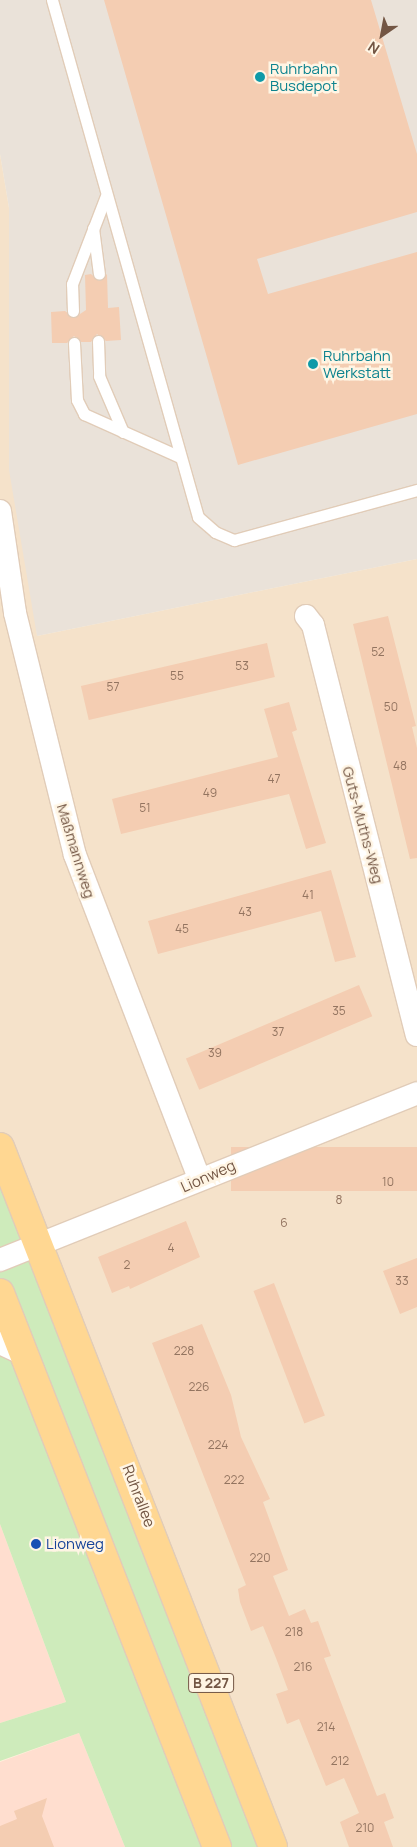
<!DOCTYPE html>
<meta charset="utf-8">
<style>
body{margin:0}
#map{position:relative;width:417px;height:1847px;overflow:hidden;background:#fef1dc;font-family:Manrope,sans-serif}
div>[style]{position:absolute}
.residential>*{inset:0;background:#f5e2ca}
.commercial>*{inset:0;background:#ffdecf}
.industrial>*{inset:0;background:#eae2d9}
.green>*{inset:0;background:#ceebbb}
.building>*{inset:0;background:#f4cdb2;transform-origin:0 0}
.roads{filter:drop-shadow(1px 0 #e1ccb8) drop-shadow(-1px 0 #e1ccb8) drop-shadow(0 1px #e1ccb8) drop-shadow(0 -1px #e1ccb8)}
.lane>*{height:11px;margin:-5.5px;padding:0 5.5px;transform-origin:5.5px;border-radius:5.5px;background:#fff}
.street>*{height:22px;margin:-11px;padding:0 11px;transform-origin:11px;border-radius:11px;background:#fff}
.primary>*{height:28px;margin:-14px;padding:0 14px;transform-origin:14px;border-radius:14px;background:#ffd792}
.dots>*{width:14px;height:14px;translate:-50% -50%;box-sizing:border-box;border:2px solid #fff5e4;border-radius:50%}
span{translate:-50% -50%;white-space:nowrap;text-align:center;line-height:1.15;-webkit-text-stroke:5px #fff5e4;paint-order:stroke}
.number-label{font-size:12px;color:#937460}
.number-label span{-webkit-text-stroke-width:0}
.shield-label span{padding:1px 4px;background:#fff5e4;border:1px solid;border-radius:4px;-webkit-text-stroke-width:0}
.shield-label{font-size:14px;color:#735644;font-weight:700}
.culture-label{font-size:15px;color:#0d838f}
.left{translate:0 -50%;text-align:left}
.street-label{font-size:15px;color:#735644}
.transit-label{font-size:15px;color:#164399}
.north{position:absolute;left:357px;top:10px;width:50px;height:50px;-webkit-text-stroke:4px #fff5e4;paint-order:stroke;rotate:213deg;font-size:14px;font-weight:700;line-height:20px;text-align:center;color:#735644}
.north::after{content:'';display:block;margin:auto;width:18px;height:22px;background:#735644;clip-path:polygon(50% 0,100% 100%,50% 72%,0 100%)}
</style>
<div id="map">
<div class="residential">
<div style="clip-path:polygon(0 154px,9px 208px,37px 636px,417px 559px,417px 1847px,286px 1847px,75px 1299px,62px 1302px,0 1143px)"></div>
</div>
<div class="commercial">
<div style="clip-path:polygon(0 1524px,66px 1702px,0 1723px)"></div>
<div style="clip-path:polygon(79px 1733px,125px 1847px,0 1847px,0 1762px)"></div>
</div>
<div class="industrial">
<div style="clip-path:polygon(0 0,417px 0,417px 559px,37px 636px,9px 470px,9px 208px,0 154px)"></div>
</div>
<div class="green">
<div style="clip-path:polygon(0 1151px,272px 1847px,125px 1847px,79px 1733px,0 1761px,0 1723px,66px 1702px,0 1524px)"></div>
</div>
<div class="building">
<div style="clip-path:polygon(104px 0,371px 0,417px 154px,417px 212px,257px 259px,268px 294px,417px 252px,417px 414px,238px 465px)"></div>
<div style="clip-path:polygon(91px 274px,99px 281px,107px 274px,108px 308px,119px 307px,121px 340px,106px 341px,97px 334px,91px 342px,81px 342px,74px 336px,67px 343px,52px 343px,51px 312px,65px 311px,74px 318px,86px 310px,85px 275px)"></div>
<div style="clip-path:polygon(388px 616px,416px 726px,412px 727px,417px 748px,417px 858px,410px 859px,353px 624px)"></div>
<div style="left:267px;top:643px;width:35px;height:191px;rotate:77deg"></div>
<div style="clip-path:polygon(289px 702px,297px 730px,292px 732px,326px 843px,306px 849px,289px 794px,121px 834px,112px 799px,278px 757px,264px 709px)"></div>
<div style="clip-path:polygon(331px 870px,356px 957px,335px 962px,321px 911px,158px 954px,148px 921px)"></div>
<div style="left:359px;top:985px;width:34px;height:188px;rotate:67deg"></div>
<div style="left:417px;top:1147px;width:44px;height:186px;rotate:90deg"></div>
<div style="clip-path:polygon(186px 1221px,200px 1257px,130px 1289px,129px 1286px,112px 1293px,98px 1257px)"></div>
<div style="clip-path:polygon(417px 1258px,417px 1307px,400px 1314px,383px 1271px)"></div>
<div style="left:274px;top:1283px;width:142px;height:22px;rotate:69deg"></div>
<div style="clip-path:polygon(202px 1324px,231px 1395px,241px 1437px,270px 1499px,263px 1502px,288px 1570px,273px 1576px,289px 1616px,305px 1609px,311px 1623px,318px 1621px,331px 1656px,324px 1658px,377px 1796px,385px 1793px,394px 1818px,384px 1822px,393px 1847px,349px 1847px,340px 1822px,359px 1813px,344px 1778px,326px 1786px,299px 1719px,287px 1724px,276px 1694px,288px 1690px,276px 1658px,263px 1626px,251px 1631px,240px 1602px,238px 1589px,246px 1585px,152px 1343px)"></div>
<div style="clip-path:polygon(47px 1798px,42px 1816px,54px 1847px,0 1847px,0 1826px,17px 1819px,14px 1811px)"></div>
</div>
<div class="roads">
<div class="lane">
<div style="left:52px;top:0;width:537px;rotate:74.23deg"></div>
<div style="left:198px;top:517px;width:23px;rotate:41deg"></div>
<div style="left:215px;top:532px;width:21px;rotate:23deg"></div>
<div style="left:234px;top:540px;width:190px;rotate:-15.3deg"></div>
<div style="left:93px;top:228px;width:46px;rotate:82.6deg"></div>
<div style="left:73px;top:311px;width:27px;rotate:-92deg"></div>
<div style="left:72px;top:284px;width:94px;rotate:-68.9deg"></div>
<div style="left:98px;top:341px;width:35px;rotate:88deg"></div>
<div style="left:99px;top:376px;width:61px;rotate:66.8deg"></div>
<div style="left:74px;top:343px;width:57px;rotate:87deg"></div>
<div style="left:77px;top:400px;width:16px;rotate:63deg"></div>
<div style="left:84px;top:414px;width:105px;rotate:24.1deg"></div>
</div>
<div class="street">
<div style="left:0;top:511px;width:103px;rotate:81.6deg"></div>
<div style="left:15px;top:613px;width:249px;rotate:76.1deg"></div>
<div style="left:75px;top:855px;width:346px;rotate:69deg"></div>
<div style="left:306px;top:616px;width:11px;rotate:52deg"></div>
<div style="left:313px;top:625px;width:423px;rotate:75.8deg"></div>
<div style="left:0;top:1260px;width:449px;rotate:-21.8deg"></div>
<div style="left:0;top:1343px;width:26px;rotate:25deg"></div>
</div>
<div class="primary">
<div style="left:0;top:1147px;width:751px;rotate:68.69deg"></div>
<div style="left:0;top:1293px;width:595px;rotate:68.61deg"></div>
</div>
</div>
<div class="dots">
<div style="left:260px;top:77px;background:#0f9aa8"></div>
<div style="left:313px;top:364px;background:#0f9aa8"></div>
<div style="left:36px;top:1544px;background:#1a4fb4"></div>
</div>
<div class="number-label">
<span style="left:378px;top:652px">52</span>
<span style="left:242px;top:666px">53</span>
<span style="left:177px;top:676px">55</span>
<span style="left:113px;top:687px">57</span>
<span style="left:391px;top:707px">50</span>
<span style="left:400px;top:766px">48</span>
<span style="left:274px;top:779px">47</span>
<span style="left:210px;top:793px">49</span>
<span style="left:145px;top:808px">51</span>
<span style="left:308px;top:895px">41</span>
<span style="left:245px;top:912px">43</span>
<span style="left:182px;top:929px">45</span>
<span style="left:339px;top:1011px">35</span>
<span style="left:278px;top:1032px">37</span>
<span style="left:215px;top:1053px">39</span>
<span style="left:388px;top:1182px">10</span>
<span style="left:339px;top:1200px">8</span>
<span style="left:284px;top:1223px">6</span>
<span style="left:171px;top:1248px">4</span>
<span style="left:127px;top:1265px">2</span>
<span style="left:402px;top:1281px">33</span>
<span style="left:184px;top:1351px">228</span>
<span style="left:199px;top:1387px">226</span>
<span style="left:218px;top:1445px">224</span>
<span style="left:234px;top:1480px">222</span>
<span style="left:260px;top:1558px">220</span>
<span style="left:294px;top:1632px">218</span>
<span style="left:303px;top:1667px">216</span>
<span style="left:326px;top:1727px">214</span>
<span style="left:340px;top:1761px">212</span>
<span style="left:365px;top:1828px">210</span>
</div>
<div class="shield-label">
<span style="left:211px;top:1683px">B 227</span>
</div>
<div class="culture-label">
<span class="left" style="left:270px;top:77px">Ruhrbahn<br>Busdepot</span>
<span class="left" style="left:323px;top:364px">Ruhrbahn<br>Werkstatt</span>
</div>
<div class="street-label">
<span style="left:363px;top:825px;rotate:75deg">Guts-Muths-Weg</span>
<span style="left:76px;top:851px;rotate:73deg">Maßmannweg</span>
<span style="left:208px;top:1176px;rotate:-24deg">Lionweg</span>
<span style="left:139px;top:1496px;rotate:69deg">Ruhrallee</span>
</div>
<div class="transit-label">
<span class="left" style="left:46px;top:1544px">Lionweg</span>
</div>
<div class="north">N</div>
</div>
